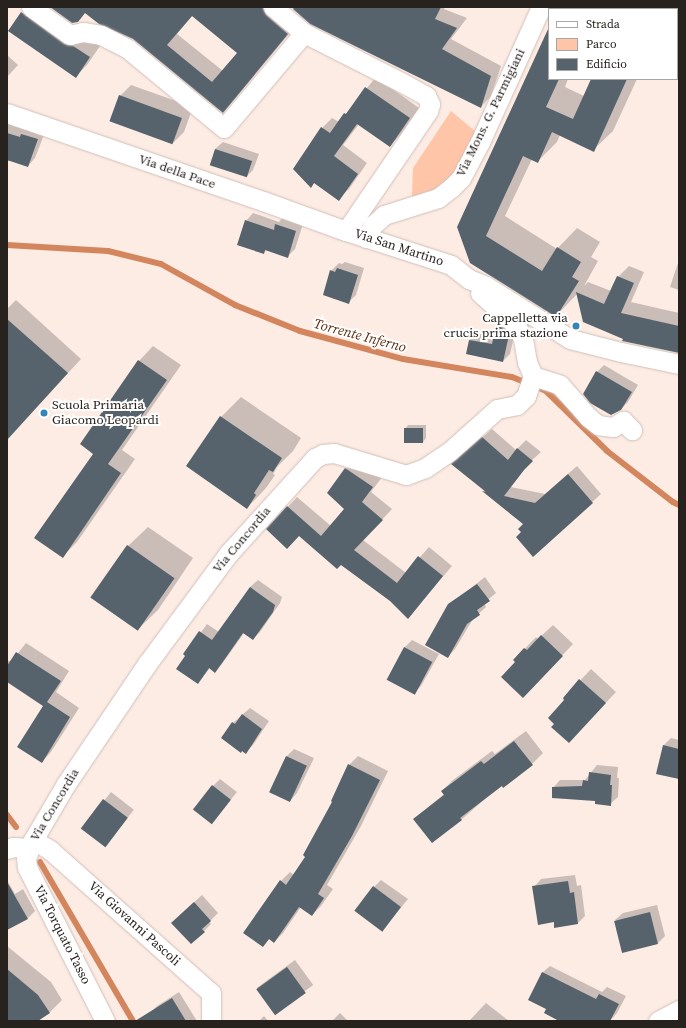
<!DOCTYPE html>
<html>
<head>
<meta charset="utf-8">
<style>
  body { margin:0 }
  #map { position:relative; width:686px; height:1028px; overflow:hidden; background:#fdece4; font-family:"Source Serif 4",serif }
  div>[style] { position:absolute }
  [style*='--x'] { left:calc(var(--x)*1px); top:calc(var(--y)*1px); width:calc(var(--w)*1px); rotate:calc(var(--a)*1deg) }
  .green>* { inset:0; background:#ffc5a8 }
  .shadow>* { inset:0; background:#0003; transform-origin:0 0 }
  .stream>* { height:6px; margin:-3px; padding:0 3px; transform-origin:3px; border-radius:3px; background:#d3855e }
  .building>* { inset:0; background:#56636c; transform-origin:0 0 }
  .roads { filter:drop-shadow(0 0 1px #d0bfb8) drop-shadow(0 0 1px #d0bfb8) }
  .street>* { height:19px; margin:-9.5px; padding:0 9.5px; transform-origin:9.5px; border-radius:9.5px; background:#fff }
  .dots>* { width:11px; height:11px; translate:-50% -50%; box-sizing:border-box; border:2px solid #fff; border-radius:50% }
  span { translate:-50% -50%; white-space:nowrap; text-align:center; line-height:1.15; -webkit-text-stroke:4px #fff; paint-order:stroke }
  .street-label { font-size:13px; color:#28221f }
  .poi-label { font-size:13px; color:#28221f }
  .right { translate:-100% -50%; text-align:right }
  .left { translate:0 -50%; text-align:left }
  .water-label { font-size:14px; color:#5d2b0d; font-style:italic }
  .frame { position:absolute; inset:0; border:8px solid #28221f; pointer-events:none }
  .legend { position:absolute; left:548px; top:8px; width:130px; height:72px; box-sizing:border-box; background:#fff; border:1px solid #a9a7a5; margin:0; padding:5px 7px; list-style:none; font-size:12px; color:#28221f }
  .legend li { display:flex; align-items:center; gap:8px; height:20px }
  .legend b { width:20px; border:1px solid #a9a7a5 }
</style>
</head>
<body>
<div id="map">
  <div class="green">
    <i style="clip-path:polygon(451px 111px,475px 131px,463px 175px,416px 206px,412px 195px,413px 168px)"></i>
  </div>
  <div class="shadow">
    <i style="clip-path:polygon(28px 7px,84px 35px,100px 46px,87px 65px,76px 76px,10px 30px)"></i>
    <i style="clip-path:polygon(evenodd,99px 7px,280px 7px,298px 23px,233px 101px,99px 7px,193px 15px,239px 53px,223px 71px,177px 34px,193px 15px)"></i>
    <i style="clip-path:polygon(292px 7px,445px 7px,444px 9px,467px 18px,451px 39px,501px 66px,491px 96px,481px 107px,311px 23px)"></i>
    <i style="clip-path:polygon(573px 7px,579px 7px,583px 9px,571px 9px)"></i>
    <i style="clip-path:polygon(549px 30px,549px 79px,568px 79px,565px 87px,584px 96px,592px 79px,637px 79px,613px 131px,593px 150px,560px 135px,557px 142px,538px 161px,532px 159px,505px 216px,557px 249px,577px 228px,600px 242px,591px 257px,598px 261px,584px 286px,588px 282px,611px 291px,618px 277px,629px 266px,644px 272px,631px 302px,679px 313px,679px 351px,624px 338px,577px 294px,556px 316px,471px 263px)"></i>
    <i style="clip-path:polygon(7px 55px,18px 65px,7px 77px)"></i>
    <i style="clip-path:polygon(376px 77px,419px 108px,400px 135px,390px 146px,359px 124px,343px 145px,367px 163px,349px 189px,338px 199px,315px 182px,311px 186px,322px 128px,332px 118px,339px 122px)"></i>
    <i style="clip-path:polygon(131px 85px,193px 107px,184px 132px,173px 143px,120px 96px)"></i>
    <i style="clip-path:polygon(8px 124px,26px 130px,29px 127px,45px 132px,35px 158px,28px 166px,10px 160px,7px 162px)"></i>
    <i style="clip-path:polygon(223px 142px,259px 154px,253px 170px,246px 177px,215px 149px)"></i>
    <i style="clip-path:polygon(253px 213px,279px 222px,283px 217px,303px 224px,295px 249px,288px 256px,267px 249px,264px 253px,246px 221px)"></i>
    <i style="clip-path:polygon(679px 260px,679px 290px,670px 287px)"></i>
    <i style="clip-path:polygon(345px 262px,364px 268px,356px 295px,348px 303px,331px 271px,339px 263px,342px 264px)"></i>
    <i style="clip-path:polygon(16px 300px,81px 359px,7px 439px,7px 309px)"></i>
    <i style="clip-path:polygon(504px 318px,516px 328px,510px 354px,503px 361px,467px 354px,470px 340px,477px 333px,494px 336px,497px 325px)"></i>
    <i style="clip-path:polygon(153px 346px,181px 365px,122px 450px,135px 459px,77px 542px,63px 556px,94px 453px,81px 444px,139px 361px)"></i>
    <i style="clip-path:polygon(604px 365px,638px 385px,628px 402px,621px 409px,597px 372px)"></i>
    <i style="clip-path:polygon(241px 397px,301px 438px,293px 451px,277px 467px,273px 474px,275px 475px,266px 488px,247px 508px,187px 466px,221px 417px)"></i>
    <i style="clip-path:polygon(408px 425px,426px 425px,426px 438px,423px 442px,405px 429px)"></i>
    <i style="clip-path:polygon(492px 429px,516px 450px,526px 440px,541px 452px,530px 462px,511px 487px,545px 494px,577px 466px,601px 494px,533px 556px,522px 532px,524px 524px,483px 491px,485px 490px,452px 464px)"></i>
    <i style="clip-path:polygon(356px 459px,382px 477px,371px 492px,392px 509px,363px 540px,406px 573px,429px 547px,452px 566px,408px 618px,391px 600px,299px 535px,267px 529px,297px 497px,331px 526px,346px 509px,328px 493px,346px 469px)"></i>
    <i style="clip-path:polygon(148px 527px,193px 558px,158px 610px,138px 629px,128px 546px)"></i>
    <i style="clip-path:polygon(485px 577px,496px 593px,484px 603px,486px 607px,473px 619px,455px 649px,448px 657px,449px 605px)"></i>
    <i style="clip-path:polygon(258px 580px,282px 597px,280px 603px,260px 632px,253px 639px,244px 633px,222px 664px,215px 671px,210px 668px,198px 683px,185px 654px,207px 624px,219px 632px,250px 587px)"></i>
    <i style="clip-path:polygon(553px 625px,573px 644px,534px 685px,514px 660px,536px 637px,538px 639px)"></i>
    <i style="clip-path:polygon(412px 640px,439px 654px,421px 686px,414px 693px,405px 647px)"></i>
    <i style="clip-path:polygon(26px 643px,69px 671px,56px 692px,79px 708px,51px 752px,42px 762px,44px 706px,7px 681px,7px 660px,11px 662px)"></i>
    <i style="clip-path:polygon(591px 669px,616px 692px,569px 742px,555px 724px,566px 700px,564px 698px)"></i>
    <i style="clip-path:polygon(250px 708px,269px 721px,253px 745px,246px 752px,233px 723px)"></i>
    <i style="clip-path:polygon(526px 731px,543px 753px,532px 764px,502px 784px,461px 820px,414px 819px,444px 794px,442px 791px,453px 780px,492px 751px,495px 754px)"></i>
    <i style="clip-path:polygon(671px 738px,679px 740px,679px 779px,663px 746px)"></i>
    <i style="clip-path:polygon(294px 749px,314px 758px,297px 793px,290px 801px,270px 791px,287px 756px)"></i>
    <i style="clip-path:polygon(358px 756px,388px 771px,361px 826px,327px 885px,333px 889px,321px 906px,312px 915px,301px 907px,283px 933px,274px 942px,270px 938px,263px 946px,281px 881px,290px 872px,294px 875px,307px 856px,349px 765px)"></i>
    <i style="clip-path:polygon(597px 765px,618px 767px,617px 778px,619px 778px,618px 797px,610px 804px,553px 788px,560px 780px,585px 780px)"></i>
    <i style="clip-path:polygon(220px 779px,237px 792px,211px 824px,213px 786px)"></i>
    <i style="left:111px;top:792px;width:29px;height:47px;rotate:38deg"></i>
    <i style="clip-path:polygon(575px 875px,577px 886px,581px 885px,585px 916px,578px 923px,555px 926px,555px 921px,534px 887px,541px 879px)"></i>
    <i style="clip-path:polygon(7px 880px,15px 894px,23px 889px,35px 911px,28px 918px,8px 929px)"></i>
    <i style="clip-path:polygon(381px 880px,408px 899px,382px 931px,374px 887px)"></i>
    <i style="clip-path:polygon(202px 895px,218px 913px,209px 922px,211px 924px,204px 931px,180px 915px)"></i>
    <i style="clip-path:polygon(657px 905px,665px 936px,658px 943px,615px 920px,623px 913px)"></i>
    <i style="clip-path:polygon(7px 946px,51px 982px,62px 1000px,50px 1012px,36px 1021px,7px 1021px)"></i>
    <i style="left:295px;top:960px;width:31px;height:47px;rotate:54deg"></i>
    <i style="clip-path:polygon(550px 966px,602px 992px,607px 987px,626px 996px,617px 1013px,610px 1021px,571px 1021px,542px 973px)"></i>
    <i style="clip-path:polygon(179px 992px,197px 1021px,154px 1021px,150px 1013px,157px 1006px)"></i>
    <i style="clip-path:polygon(486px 1003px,509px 1021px,469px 1021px)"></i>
    <i style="clip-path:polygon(340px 1013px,348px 1021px,332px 1021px)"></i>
    <i style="clip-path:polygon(264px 1016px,268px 1021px,259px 1021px)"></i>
  </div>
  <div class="stream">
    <i style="--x:7;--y:245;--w:101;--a:3.4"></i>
    <i style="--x:108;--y:251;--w:55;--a:13.8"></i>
    <i style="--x:161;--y:264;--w:85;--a:29"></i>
    <i style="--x:235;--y:305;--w:70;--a:21.8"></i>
    <i style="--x:300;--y:331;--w:107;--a:15.2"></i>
    <i style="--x:403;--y:359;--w:110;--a:9.4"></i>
    <i style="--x:512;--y:377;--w:35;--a:22"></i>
    <i style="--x:545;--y:390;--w:87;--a:44.5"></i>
    <i style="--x:607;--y:451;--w:83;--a:37.7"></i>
    <i style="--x:673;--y:502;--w:7;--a:27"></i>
    <i style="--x:7;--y:815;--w:15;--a:53"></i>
    <i style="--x:40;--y:862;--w:184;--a:59.7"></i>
  </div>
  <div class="building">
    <i style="clip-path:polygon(evenodd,50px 7px,262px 7px,266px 15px,288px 34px,223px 113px,133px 39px,99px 24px,85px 13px,78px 22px,72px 23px,50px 7px,192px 16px,237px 53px,212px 82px,167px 45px,192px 16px)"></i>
    <i style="clip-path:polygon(294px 7px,441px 7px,435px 19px,457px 28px,442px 49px,491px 76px,481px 108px,310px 24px,293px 9px)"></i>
    <i style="clip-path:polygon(21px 12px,64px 44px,73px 46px,90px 57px,76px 78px,8px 31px)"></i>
    <i style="clip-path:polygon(549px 27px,549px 79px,559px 79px,546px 107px,573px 119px,591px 79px,627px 79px,594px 152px,552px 132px,538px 163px,523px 156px,486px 236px,542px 271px,557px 247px,581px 262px,572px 277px,579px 281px,556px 317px,470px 263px,457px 227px)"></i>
    <i style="clip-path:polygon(365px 87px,410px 118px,390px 147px,357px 124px,334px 156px,358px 174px,339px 201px,314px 183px,311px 188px,293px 169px,321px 127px,330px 133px,344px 113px,346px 114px)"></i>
    <i style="left:119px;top:95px;width:67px;height:28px;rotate:20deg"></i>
    <i style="clip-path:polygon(7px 133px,20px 137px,21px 134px,38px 139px,28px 167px,7px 160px)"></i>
    <i style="left:215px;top:149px;width:39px;height:17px;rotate:18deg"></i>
    <i style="clip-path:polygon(245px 220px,274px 230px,275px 224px,296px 231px,288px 258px,265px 250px,264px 254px,237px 245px)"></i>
    <i style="clip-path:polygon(337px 268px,358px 275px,349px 304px,323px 295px,330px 270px,335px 272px)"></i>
    <i style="clip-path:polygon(617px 276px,634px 283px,621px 313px,679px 326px,679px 353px,622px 341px,623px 339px,583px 322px,576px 292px,604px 304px)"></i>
    <i style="clip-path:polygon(7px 319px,68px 373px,7px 440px)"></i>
    <i style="clip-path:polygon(496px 325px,500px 326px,509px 335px,503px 362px,466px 354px,469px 340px,492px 344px)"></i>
    <i style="clip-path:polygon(138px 360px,167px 380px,108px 464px,121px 473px,63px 558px,34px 538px,93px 454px,80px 444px)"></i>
    <i style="clip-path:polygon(596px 371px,632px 392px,621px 410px,611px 415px,590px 403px,583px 394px)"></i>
    <i style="clip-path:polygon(220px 416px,282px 458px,273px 472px,269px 470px,254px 493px,256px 495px,247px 509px,186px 466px)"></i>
    <i style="left:404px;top:428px;width:19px;height:15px"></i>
    <i style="clip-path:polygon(482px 437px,508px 460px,517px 448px,533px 461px,524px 470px,504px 496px,535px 503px,568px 474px,593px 503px,533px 557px,516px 537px,521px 532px,518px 529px,523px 524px,482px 491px,486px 492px,451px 464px)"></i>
    <i style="clip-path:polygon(345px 468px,373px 487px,362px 502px,383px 520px,354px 550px,397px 583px,418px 556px,443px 576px,408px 619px,390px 601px,341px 565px,337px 569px,299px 536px,287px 549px,266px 529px,287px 506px,321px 536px,344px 509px,327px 493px)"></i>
    <i style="left:127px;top:545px;width:58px;height:64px;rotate:35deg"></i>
    <i style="clip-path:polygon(477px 584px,490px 601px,477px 610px,480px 615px,467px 624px,448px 658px,425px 645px,448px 604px)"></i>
    <i style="clip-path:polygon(250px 587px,275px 605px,273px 612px,253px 640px,243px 633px,215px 673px,209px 668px,198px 684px,176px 669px,185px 656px,183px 654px,199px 631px,212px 640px)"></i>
    <i style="clip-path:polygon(541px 635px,563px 656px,523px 698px,501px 677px,515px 662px,513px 660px,524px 648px,527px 650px)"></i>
    <i style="left:404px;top:647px;width:32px;height:37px;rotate:28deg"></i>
    <i style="clip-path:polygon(16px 652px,61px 681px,47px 702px,70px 717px,42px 763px,17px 747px,43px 706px,7px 682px,7px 666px)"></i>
    <i style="clip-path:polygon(579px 679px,606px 703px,569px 743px,551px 727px,554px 724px,548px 718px,564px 700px,563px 698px)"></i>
    <i style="clip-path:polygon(242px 714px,262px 729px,246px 754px,242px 751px,241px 753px,221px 738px,232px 722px,235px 724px)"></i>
    <i style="clip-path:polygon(514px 741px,533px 765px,503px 788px,502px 786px,460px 818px,462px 820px,432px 843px,413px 819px,444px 795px,441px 791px,456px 780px,481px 761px,484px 764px)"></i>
    <i style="clip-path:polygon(663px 745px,679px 749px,679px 779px,656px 774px)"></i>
    <i style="left:286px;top:756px;width:23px;height:40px;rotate:25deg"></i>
    <i style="clip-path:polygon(348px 764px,380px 780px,352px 836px,318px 894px,324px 898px,312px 916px,299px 907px,274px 943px,269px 939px,263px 947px,243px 933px,280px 880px,286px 885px,305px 857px,303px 855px,332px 802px,331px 801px)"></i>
    <i style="clip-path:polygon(589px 772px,611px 775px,610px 785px,612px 785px,611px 806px,595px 804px,595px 801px,552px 798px,552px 787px,582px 786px,583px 780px,588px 781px)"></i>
    <i style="left:212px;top:785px;width:24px;height:31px;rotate:38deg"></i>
    <i style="left:103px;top:799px;width:31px;height:37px;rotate:37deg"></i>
    <i style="clip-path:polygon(568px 881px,570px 893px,574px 892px,578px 924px,554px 928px,554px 922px,538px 925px,532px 886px)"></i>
    <i style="clip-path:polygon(7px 882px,28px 919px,7px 930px)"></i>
    <i style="left:373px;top:886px;width:35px;height:31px;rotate:37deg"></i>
    <i style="clip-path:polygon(194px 902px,211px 921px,202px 929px,205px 932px,191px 944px,171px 923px)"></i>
    <i style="left:650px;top:912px;width:33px;height:37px;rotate:76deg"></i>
    <i style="left:287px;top:967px;width:32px;height:38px;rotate:54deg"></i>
    <i style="clip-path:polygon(7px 969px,38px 995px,50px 1013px,38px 1021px,7px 1021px)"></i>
    <i style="clip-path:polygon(542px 972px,596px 999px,599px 994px,619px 1004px,610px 1021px,559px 1021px,544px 1013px,546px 1009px,528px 1000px)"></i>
    <i style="clip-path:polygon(172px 998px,186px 1021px,135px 1021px)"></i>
  </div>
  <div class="roads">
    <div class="street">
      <i style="--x:31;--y:7;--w:48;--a:35.7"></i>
      <i style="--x:70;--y:35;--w:13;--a:-13"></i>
      <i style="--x:83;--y:32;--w:18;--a:9"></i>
      <i style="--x:101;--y:35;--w:30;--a:27"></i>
      <i style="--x:128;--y:49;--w:124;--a:39.5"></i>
      <i style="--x:224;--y:128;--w:124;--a:-49.9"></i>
      <i style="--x:273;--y:7;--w:40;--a:40"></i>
      <i style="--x:304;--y:33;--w:109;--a:26.8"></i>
      <i style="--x:401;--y:82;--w:29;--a:29"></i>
      <i style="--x:426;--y:96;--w:9;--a:63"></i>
      <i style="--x:430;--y:104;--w:7;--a:106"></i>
      <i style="--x:428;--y:111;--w:145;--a:124.3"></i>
      <i style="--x:7;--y:113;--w:271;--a:19"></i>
      <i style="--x:263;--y:201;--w:88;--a:19.9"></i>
      <i style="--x:346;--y:231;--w:110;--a:17.9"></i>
      <i style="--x:451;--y:265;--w:23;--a:38"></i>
      <i style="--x:469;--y:279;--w:18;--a:22"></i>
      <i style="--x:486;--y:286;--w:99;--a:32.2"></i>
      <i style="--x:570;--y:339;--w:53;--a:14.3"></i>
      <i style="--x:621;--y:352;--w:59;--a:11.7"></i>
      <i style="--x:366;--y:238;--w:15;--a:-62"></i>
      <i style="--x:373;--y:225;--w:15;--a:-42"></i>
      <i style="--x:384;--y:215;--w:57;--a:-17.5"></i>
      <i style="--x:438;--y:198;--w:16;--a:-38"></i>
      <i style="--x:451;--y:188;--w:14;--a:-45"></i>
      <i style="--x:461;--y:178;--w:41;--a:-62.2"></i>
      <i style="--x:480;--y:142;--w:148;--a:-65.7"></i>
      <i style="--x:480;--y:293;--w:48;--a:41.6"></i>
      <i style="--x:516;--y:325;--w:16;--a:63"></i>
      <i style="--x:523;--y:339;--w:23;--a:80"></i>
      <i style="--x:527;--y:362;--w:15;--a:67"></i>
      <i style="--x:533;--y:376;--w:28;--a:18"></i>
      <i style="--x:560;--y:385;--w:43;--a:48.8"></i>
      <i style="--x:588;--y:417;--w:13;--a:39"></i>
      <i style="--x:598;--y:425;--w:15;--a:8"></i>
      <i style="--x:613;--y:427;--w:12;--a:-31"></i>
      <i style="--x:623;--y:421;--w:13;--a:45"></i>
      <i style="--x:33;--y:840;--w:20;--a:30"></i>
      <i style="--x:50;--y:850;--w:215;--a:41.6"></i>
      <i style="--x:211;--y:993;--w:28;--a:90"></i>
      <i style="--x:7;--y:849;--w:6;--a:-18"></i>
      <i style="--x:13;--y:847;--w:17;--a:3"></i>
      <i style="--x:105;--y:1021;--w:173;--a:-116.9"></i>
      <i style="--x:27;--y:867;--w:9;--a:-96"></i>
      <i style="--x:26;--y:858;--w:19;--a:-69"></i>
      <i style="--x:33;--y:840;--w:65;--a:-59.5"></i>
      <i style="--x:66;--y:784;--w:145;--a:-56"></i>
      <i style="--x:147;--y:664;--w:137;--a:-53.6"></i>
      <i style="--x:228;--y:554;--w:130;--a:-47.8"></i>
      <i style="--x:315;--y:458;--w:9;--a:-27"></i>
      <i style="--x:323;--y:454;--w:11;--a:-5"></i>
      <i style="--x:334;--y:453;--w:75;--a:17"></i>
      <i style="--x:406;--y:475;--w:20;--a:-20"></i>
      <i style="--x:425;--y:468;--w:30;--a:-34"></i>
      <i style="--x:450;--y:451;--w:63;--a:-41.8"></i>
      <i style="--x:497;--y:409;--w:20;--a:-11"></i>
      <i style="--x:517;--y:405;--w:13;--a:-45"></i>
      <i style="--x:526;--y:396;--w:21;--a:-71"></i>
      <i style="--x:658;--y:1021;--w:24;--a:-28"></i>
    </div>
  </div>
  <div class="dots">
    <i style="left:576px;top:326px;background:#3585b6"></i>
    <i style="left:44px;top:413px;background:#3585b6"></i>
  </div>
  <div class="street-label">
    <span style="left:491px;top:113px;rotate:-64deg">Via Mons. G. Parmigiani</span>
    <span style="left:177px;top:172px;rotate:19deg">Via della Pace</span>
    <span style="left:399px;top:248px;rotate:18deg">Via San Martino</span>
    <span style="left:242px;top:540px;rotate:-50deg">Via Concordia</span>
    <span style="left:55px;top:805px;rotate:-59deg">Via Concordia</span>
    <span style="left:134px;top:924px;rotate:42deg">Via Giovanni Pascoli</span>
    <span style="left:62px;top:935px;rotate:63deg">Via Torquato Tasso</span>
  </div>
  <div class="poi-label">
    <span class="right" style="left:568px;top:326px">Cappelletta via<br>crucis prima stazione</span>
    <span class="left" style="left:52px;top:413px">Scuola Primaria<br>Giacomo Leopardi</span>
  </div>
  <div class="water-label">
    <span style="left:360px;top:335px;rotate:15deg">Torrente Inferno</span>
  </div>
  <div class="frame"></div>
  <ul class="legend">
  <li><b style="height:5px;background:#fff"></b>Strada</li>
  <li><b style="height:11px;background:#ffc5a8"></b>Parco</li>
  <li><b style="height:11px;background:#56636c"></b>Edificio</li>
  </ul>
</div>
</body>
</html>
